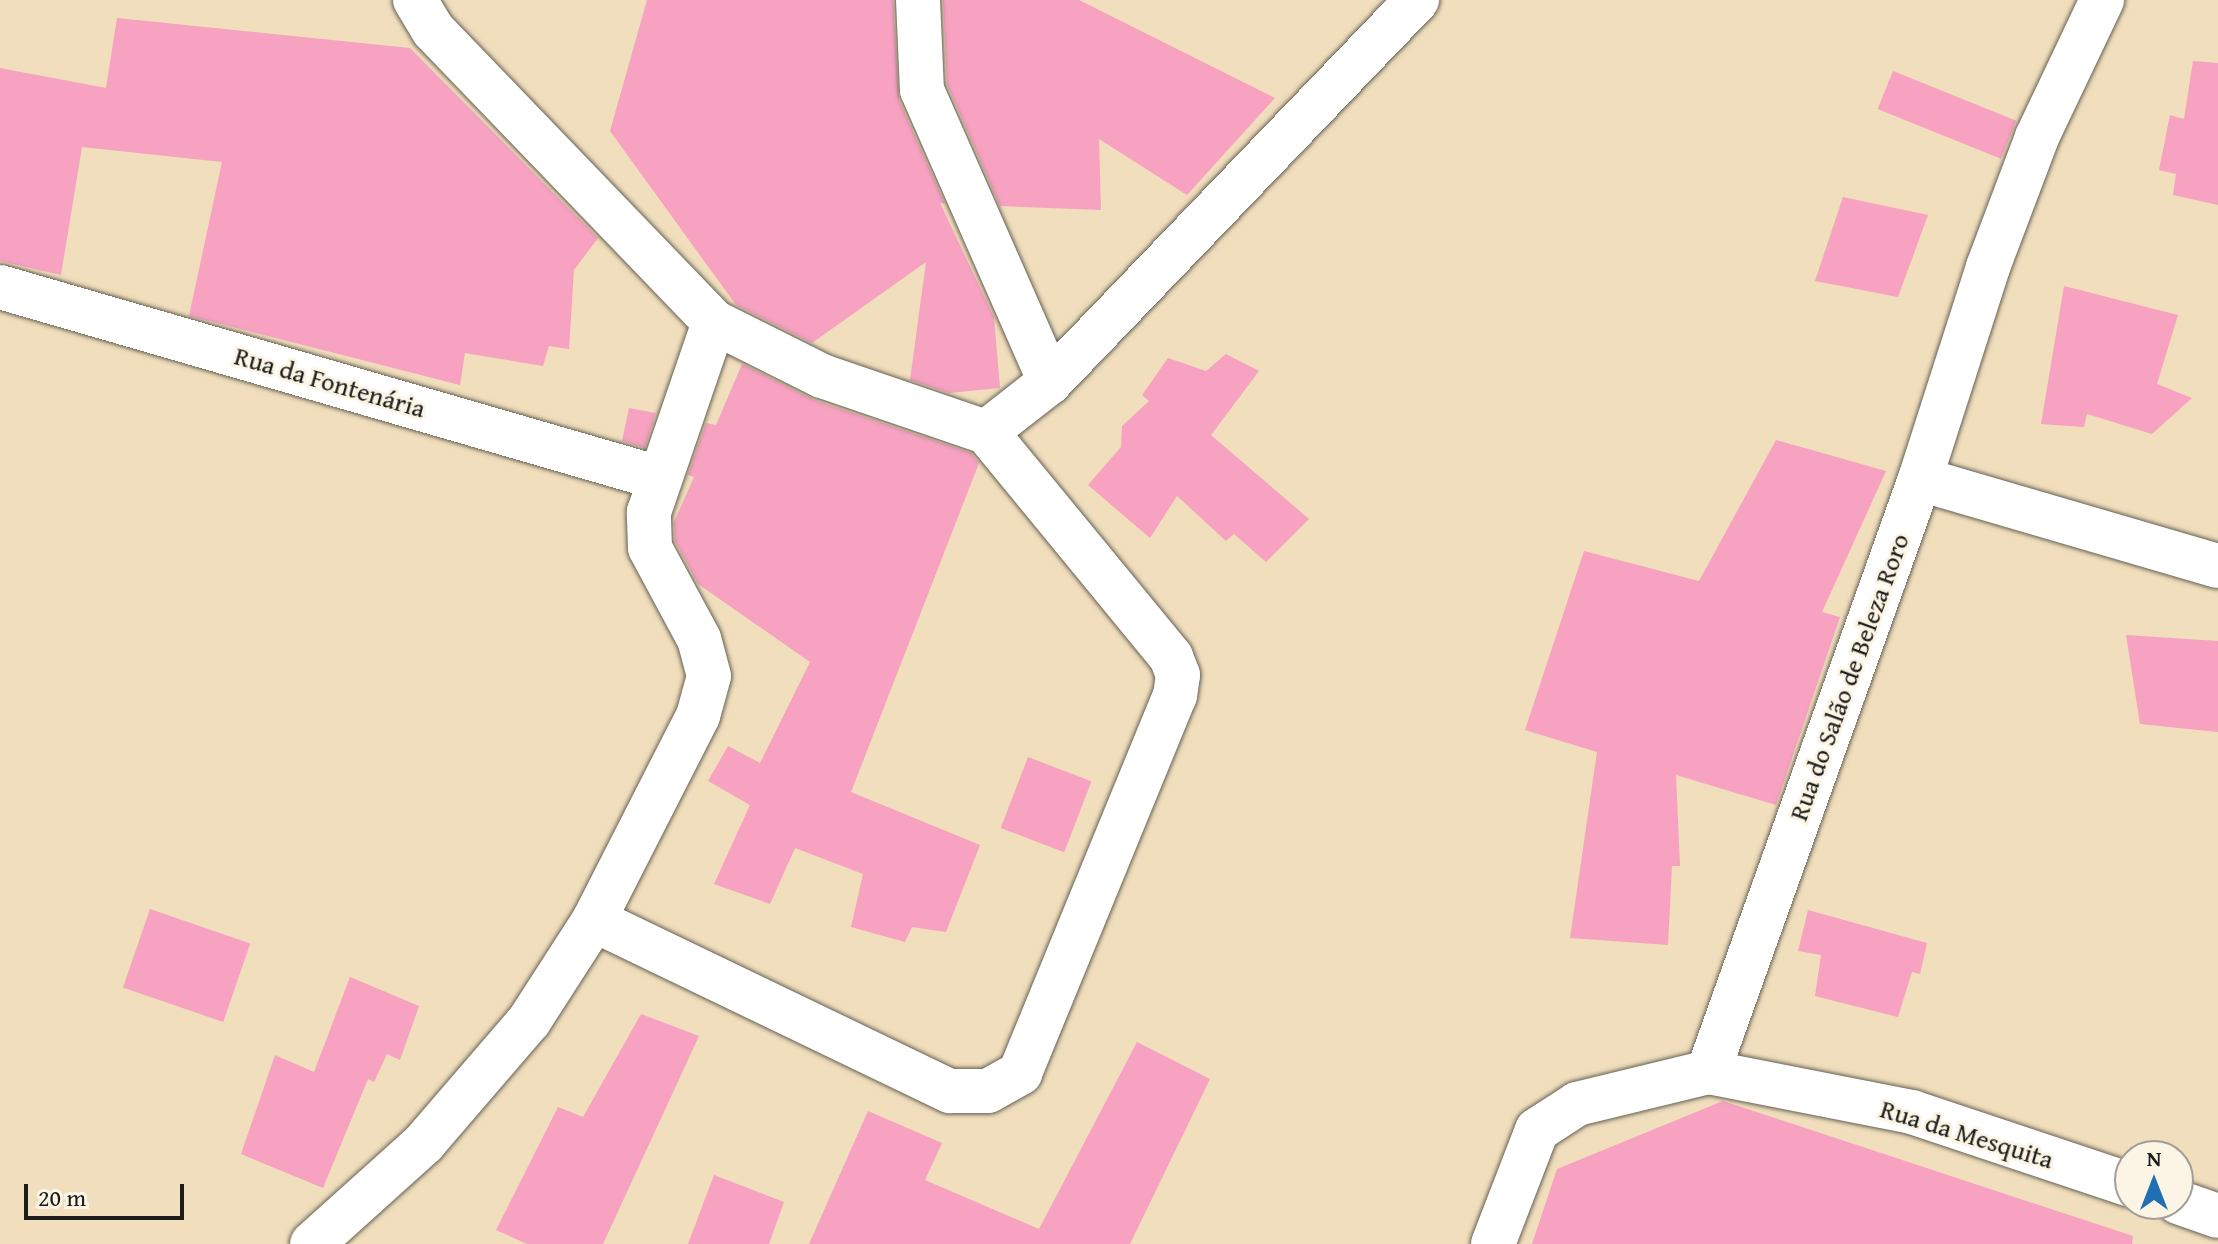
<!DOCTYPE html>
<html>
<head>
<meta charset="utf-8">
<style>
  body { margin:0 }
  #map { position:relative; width:2218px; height:1244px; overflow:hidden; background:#f0debc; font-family:"Gentium Book Plus",serif }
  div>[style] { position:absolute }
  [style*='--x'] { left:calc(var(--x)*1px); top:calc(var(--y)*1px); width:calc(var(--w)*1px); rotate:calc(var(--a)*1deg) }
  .building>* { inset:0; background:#f6a2c0; transform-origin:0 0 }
  .roads { filter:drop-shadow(0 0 2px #666054) drop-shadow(0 0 2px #666054) }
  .minor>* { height:44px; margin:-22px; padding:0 22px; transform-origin:22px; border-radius:22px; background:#fff }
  span { translate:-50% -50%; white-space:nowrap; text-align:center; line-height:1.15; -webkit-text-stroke:6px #fcf5e5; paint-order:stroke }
  .street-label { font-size:26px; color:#1c1c1c }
  .north { position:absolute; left:2114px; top:1140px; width:80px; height:80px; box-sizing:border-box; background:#fcf5e5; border:2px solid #a29e95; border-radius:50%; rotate:0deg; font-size:22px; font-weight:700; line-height:32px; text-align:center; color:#1c1c1c }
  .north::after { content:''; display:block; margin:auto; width:28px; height:36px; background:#1f6fb2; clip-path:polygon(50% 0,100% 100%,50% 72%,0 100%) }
  .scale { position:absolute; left:24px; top:1184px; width:160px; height:36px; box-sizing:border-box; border:4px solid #1c1c1c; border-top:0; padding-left:10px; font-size:24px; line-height:28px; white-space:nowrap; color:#1c1c1c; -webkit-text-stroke:6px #fcf5e5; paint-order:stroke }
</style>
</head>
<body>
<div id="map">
  <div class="building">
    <i style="clip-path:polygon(647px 0,893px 0,899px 100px,945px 204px,940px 203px,994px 317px,1000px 388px,949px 393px,910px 380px,926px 262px,812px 343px,736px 305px,610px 131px)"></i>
    <i style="clip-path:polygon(943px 0,1079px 0,1275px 98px,1187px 195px,1099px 139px,1101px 210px,1000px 206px,947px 84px)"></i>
    <i style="clip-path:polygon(117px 18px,410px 48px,598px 238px,574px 270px,569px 349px,549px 346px,543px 366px,465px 353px,460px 385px,189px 316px,222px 162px,82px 147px,61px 275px,0 261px,0 68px,106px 88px)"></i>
    <i style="clip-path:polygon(2193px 61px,2218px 63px,2218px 205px,2173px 195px,2176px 174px,2159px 170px,2170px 115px,2184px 119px)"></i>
    <i style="left:1893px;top:71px;width:133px;height:41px;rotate:22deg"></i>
    <i style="clip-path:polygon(1843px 197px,1928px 215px,1898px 297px,1815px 281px)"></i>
    <i style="clip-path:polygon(2064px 286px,2178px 315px,2157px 384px,2192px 398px,2152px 434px,2087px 414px,2084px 427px,2041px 424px)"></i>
    <i style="clip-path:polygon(1226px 354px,1259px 371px,1211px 435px,1309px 519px,1266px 562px,1234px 534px,1226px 541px,1177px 496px,1150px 538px,1088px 485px,1121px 447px,1122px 426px,1149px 401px,1142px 395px,1168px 358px,1206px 371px)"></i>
    <i style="clip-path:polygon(742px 364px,814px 400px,971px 453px,979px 463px,851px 792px,980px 845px,946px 932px,912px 927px,905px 942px,851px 927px,863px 874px,795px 848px,770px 904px,714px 884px,750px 805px,708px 781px,728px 746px,760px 763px,810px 662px,698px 584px,675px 541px,674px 522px,694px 477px,688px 475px,706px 423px,716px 425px)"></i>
    <i style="clip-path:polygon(629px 408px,656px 413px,645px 448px,622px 441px)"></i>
    <i style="clip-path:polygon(1776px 440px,1886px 471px,1822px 612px,1840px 617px,1776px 805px,1676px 775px,1680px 866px,1672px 866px,1668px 945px,1570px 938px,1597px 752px,1525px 730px,1584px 551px,1699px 581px)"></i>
    <i style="clip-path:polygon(2126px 635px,2218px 641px,2218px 732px,2140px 724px)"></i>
    <i style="left:1028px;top:757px;width:68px;height:76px;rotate:21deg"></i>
    <i style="left:150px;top:909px;width:106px;height:83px;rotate:19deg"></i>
    <i style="clip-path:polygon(1808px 910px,1927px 943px,1920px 974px,1912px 972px,1898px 1017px,1815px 996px,1821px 955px,1798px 951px)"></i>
    <i style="clip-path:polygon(350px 977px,419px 1006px,400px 1060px,387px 1054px,374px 1082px,368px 1079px,323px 1188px,241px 1154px,275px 1055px,314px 1072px)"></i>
    <i style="clip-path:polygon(641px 1014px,699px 1036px,603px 1244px,527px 1244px,496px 1230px,558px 1107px,583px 1117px)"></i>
    <i style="clip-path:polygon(1137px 1042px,1210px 1079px,1130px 1244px,809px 1244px,868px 1111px,942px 1143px,925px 1180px,1039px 1229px)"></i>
    <i style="clip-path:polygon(1723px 1101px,2133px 1236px,2132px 1244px,1532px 1244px,1557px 1169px)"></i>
    <i style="clip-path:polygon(714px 1175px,784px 1202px,769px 1244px,688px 1244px)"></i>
  </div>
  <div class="roads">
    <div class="minor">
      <i style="--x:415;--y:0;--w:35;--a:59"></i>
      <i style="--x:433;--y:30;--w:405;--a:46.1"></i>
      <i style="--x:714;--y:322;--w:121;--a:26.6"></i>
      <i style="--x:822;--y:376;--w:173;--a:18.9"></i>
      <i style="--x:986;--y:432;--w:81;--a:-38"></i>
      <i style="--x:1050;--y:382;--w:530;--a:-46.15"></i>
      <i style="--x:918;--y:0;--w:90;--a:87.5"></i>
      <i style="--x:922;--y:90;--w:319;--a:66.3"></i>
      <i style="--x:0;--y:287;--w:686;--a:16.16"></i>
      <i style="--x:1920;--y:479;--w:310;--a:16.3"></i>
      <i style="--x:594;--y:920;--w:395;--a:25.7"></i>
      <i style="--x:950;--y:1091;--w:38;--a:0"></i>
      <i style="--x:988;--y:1091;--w:37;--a:-29"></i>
      <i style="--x:1020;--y:1073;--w:408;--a:-67.7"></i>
      <i style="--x:1175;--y:696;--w:21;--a:-82"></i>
      <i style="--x:1178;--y:675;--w:19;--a:-111"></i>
      <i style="--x:1171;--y:657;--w:291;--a:-129.4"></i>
      <i style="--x:1708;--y:1072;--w:208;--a:11.1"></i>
      <i style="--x:1912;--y:1112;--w:230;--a:18.5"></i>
      <i style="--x:2178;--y:1202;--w:42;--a:19.3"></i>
      <i style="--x:312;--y:1244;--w:151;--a:-42"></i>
      <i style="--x:424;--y:1143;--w:161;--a:-49.3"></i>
      <i style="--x:529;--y:1021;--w:120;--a:-57.2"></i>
      <i style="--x:594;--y:920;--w:229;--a:-63"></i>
      <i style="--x:698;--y:716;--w:41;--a:-74.6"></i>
      <i style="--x:709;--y:676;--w:38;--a:-105"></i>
      <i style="--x:699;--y:639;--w:103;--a:-118.3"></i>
      <i style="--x:650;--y:548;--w:36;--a:-92"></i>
      <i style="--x:649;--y:512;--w:201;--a:-71.1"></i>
      <i style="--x:1493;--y:1244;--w:122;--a:-68.9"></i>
      <i style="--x:1537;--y:1130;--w:48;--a:-33"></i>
      <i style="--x:1577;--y:1104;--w:135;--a:-13.7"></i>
      <i style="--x:1708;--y:1072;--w:630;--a:-70.33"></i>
      <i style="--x:1920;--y:479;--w:223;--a:-72.2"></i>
      <i style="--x:1988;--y:267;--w:139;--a:-69.3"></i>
      <i style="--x:2037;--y:137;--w:152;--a:-64.6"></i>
    </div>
  </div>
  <div class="street-label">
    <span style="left:330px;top:382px;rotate:16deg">Rua da Fontenária</span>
    <span style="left:1849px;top:677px;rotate:-70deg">Rua do Salão de Beleza Roro</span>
    <span style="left:1967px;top:1134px;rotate:17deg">Rua da Mesquita</span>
  </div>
  <div class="north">N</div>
  <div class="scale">20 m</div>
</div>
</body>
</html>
